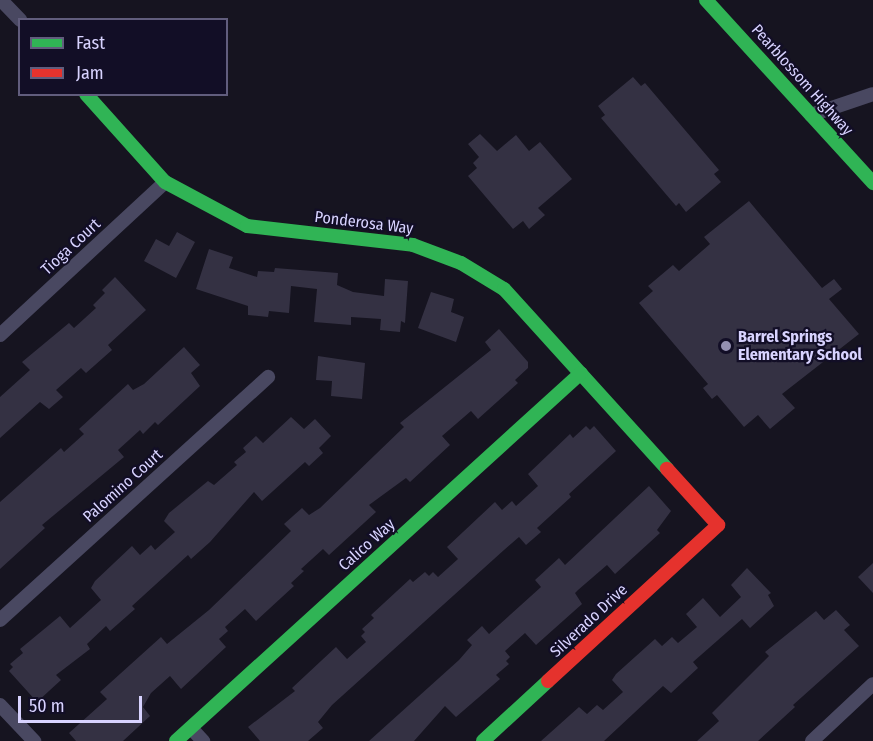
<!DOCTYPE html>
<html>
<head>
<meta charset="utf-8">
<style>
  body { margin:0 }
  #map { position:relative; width:873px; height:741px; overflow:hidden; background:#161420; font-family:"Fira Sans Condensed",sans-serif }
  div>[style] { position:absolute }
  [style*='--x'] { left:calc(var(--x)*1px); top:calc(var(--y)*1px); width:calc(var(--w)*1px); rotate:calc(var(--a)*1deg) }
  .building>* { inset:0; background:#343143 }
  .street>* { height:14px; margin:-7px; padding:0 7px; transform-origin:7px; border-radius:7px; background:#494861 }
  .fast>* { height:14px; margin:-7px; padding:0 7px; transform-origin:7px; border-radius:7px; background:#30b455 }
  .jam>* { height:14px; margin:-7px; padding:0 7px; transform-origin:7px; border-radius:7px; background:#e5322d }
  .dots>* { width:16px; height:16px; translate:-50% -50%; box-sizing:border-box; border:3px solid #120e26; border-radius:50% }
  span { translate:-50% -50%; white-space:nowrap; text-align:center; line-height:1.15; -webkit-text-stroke:4.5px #120e26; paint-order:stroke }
  .street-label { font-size:16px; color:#d8d3ff }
  .poi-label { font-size:16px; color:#d8d3ff; font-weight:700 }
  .left { translate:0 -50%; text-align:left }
  .legend { position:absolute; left:18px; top:18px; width:210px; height:78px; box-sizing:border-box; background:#120e26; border:2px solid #615d7d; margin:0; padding:8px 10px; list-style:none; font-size:18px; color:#d8d3ff }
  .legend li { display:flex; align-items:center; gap:12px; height:30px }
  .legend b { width:30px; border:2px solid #615d7d }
  .scale { position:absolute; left:18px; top:696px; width:124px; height:27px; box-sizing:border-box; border:3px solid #d8d3ff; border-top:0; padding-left:8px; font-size:18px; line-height:21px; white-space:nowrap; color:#d8d3ff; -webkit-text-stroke:4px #120e26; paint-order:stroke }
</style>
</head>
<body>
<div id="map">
  <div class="building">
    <i style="clip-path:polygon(633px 77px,641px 86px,645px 83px,719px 170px,714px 174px,721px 182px,686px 212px,679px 203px,676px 206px,601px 118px,605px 115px,598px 106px)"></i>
    <i style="clip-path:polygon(480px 134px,497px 151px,516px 135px,529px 151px,540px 142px,572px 179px,538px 208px,545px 215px,529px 229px,523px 221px,513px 229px,468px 176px,477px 168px,473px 163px,479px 157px,468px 144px)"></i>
    <i style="clip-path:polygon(749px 201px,822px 288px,834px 279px,842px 289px,829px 299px,859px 334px,782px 394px,795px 408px,770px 429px,758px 415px,744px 427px,717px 395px,712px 399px,703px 388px,708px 384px,639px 303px,653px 291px,648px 286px,673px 265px,679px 271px,710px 244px,704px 237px)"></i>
    <i style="clip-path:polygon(177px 232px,195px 242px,176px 278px,144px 261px,156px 239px,169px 246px)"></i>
    <i style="clip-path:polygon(209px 249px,233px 257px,229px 268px,257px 277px,258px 271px,274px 272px,275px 268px,338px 273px,337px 285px,353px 292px,384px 296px,385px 279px,408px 281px,405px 323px,401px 321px,400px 332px,380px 330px,381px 319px,351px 317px,351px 325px,314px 322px,317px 289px,291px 286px,289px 313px,269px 311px,268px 317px,248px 315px,248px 306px,196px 289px)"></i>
    <i style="clip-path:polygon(115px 277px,146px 310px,108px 345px,112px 350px,86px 373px,81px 368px,56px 390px,63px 397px,49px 409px,40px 402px,0 438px,0 397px,30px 370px,22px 362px,69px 323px,74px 328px,96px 308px,93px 305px,105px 293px,102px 290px)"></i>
    <i style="clip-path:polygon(431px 292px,454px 299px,451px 312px,464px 317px,456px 342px,418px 328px)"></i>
    <i style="clip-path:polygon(499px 329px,528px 362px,528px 368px,515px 380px,518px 383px,478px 419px,471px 411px,442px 436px,450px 445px,410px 482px,406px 478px,369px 505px,376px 512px,329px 555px,323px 549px,301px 569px,304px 571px,291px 583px,294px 586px,256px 621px,245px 609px,225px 627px,228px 631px,219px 639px,226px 647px,181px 689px,170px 676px,151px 693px,143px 707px,150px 716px,123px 741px,76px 741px,69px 733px,107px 699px,100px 692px,161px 637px,167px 644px,209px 610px,291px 531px,284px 524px,302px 508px,309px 515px,320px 508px,404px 427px,400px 423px,491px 350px,485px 342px)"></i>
    <i style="clip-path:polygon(184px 347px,200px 365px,191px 373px,200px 386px,158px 425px,155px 422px,143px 434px,140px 430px,118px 450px,124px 457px,42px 525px,45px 528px,0 569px,0 502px,61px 448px,64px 452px,84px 434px,79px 429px,128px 384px,133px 390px,144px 384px)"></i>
    <i style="clip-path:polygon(318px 356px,365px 363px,362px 399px,331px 396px,332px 381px,316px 380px)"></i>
    <i style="clip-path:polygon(291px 417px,304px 429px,315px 419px,331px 436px,319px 448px,323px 453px,309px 466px,305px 462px,262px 501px,254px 492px,210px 542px,191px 559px,188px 555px,132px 606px,135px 609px,110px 631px,106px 626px,87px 644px,90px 649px,56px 675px,61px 680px,37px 702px,9px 671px,13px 667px,10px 664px,23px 653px,20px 649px,60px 616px,70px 628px,101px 600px,91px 588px,95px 581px,132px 546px,140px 555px,151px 545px,155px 550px,175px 532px,164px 521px,169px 513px,208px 481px,214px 485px,237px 465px,234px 462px,246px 452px,243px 448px,256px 436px,263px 443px)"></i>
    <i style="clip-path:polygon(586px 426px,590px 430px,594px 426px,616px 451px,569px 494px,571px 497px,537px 528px,541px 532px,526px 545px,519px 537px,504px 550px,332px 705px,318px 722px,323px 728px,308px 741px,260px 741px,248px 727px,295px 691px,292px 688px,336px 647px,347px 659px,366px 642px,361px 636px,365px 632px,362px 629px,374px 618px,371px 615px,410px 579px,413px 582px,425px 572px,429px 576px,433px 572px,438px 577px,458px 559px,447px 547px,495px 502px,502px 510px,512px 501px,516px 506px,538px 486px,528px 474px,570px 434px,573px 438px)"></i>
    <i style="clip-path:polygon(649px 486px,671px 511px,657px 530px,660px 533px,615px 574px,607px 565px,578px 590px,575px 593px,582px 604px,536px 645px,525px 633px,505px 651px,510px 657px,506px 661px,509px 664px,496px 675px,500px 679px,456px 717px,445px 706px,414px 741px,369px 741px,459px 660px,472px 645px,467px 640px,482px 626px,489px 634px,541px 587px,535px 580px,559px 558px,565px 565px)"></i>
    <i style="clip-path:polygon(873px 563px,873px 593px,858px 577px)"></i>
    <i style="clip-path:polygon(747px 568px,771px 593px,768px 595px,774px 606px,750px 628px,742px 619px,693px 662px,698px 668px,671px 693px,663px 686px,604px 741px,541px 741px,579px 707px,587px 714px,597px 705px,603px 710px,623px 692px,612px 680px,616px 674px,655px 639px,662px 646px,672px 637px,678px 643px,697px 627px,686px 614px,703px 598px,720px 617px,741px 597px,731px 585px)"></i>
    <i style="clip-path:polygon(836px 610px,850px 625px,844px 630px,859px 646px,793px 705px,795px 707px,758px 741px,697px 741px,719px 721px,712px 713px,769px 656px,765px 652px,816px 611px,824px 620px)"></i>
  </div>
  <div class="street">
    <i style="--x:1;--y:0;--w:28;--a:46"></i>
    <i style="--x:811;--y:115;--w:65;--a:-18.7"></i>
    <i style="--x:0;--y:335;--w:225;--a:-42.8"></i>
    <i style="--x:0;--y:620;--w:362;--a:-42.2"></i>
    <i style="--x:0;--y:705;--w:50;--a:46.6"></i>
    <i style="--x:191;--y:728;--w:18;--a:47"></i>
    <i style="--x:812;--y:741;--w:83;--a:-43.1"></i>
  </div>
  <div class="fast">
    <i style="--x:706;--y:0;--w:248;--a:47.6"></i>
    <i style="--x:86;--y:94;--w:118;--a:48.1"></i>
    <i style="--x:165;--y:182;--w:93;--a:28.2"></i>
    <i style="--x:247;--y:226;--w:167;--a:6.5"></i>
    <i style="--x:413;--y:245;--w:51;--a:20.6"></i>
    <i style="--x:461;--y:263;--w:50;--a:31.2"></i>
    <i style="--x:504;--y:289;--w:243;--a:47.8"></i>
    <i style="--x:176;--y:741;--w:547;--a:-42.26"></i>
    <i style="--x:483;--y:741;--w:88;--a:-42.7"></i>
  </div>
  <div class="jam">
    <i style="--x:548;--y:681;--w:231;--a:-42.5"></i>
    <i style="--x:718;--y:525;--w:76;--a:-132.3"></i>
  </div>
  <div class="dots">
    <i style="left:726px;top:346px;background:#9490b1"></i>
  </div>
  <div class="street-label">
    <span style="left:802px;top:80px;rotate:48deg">Pearblossom Highway</span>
    <span style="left:364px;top:223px;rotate:7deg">Ponderosa Way</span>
    <span style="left:71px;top:247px;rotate:-43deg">Tioga Court</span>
    <span style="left:123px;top:486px;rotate:-42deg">Palomino Court</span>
    <span style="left:367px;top:545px;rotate:-42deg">Calico Way</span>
    <span style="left:589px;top:621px;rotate:-43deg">Silverado Drive</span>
  </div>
  <div class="poi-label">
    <span class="left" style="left:738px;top:346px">Barrel Springs<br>Elementary School</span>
  </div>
  <ul class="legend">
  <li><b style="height:8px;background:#30b455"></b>Fast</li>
  <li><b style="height:8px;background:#e5322d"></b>Jam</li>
  </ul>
  <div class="scale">50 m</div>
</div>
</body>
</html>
